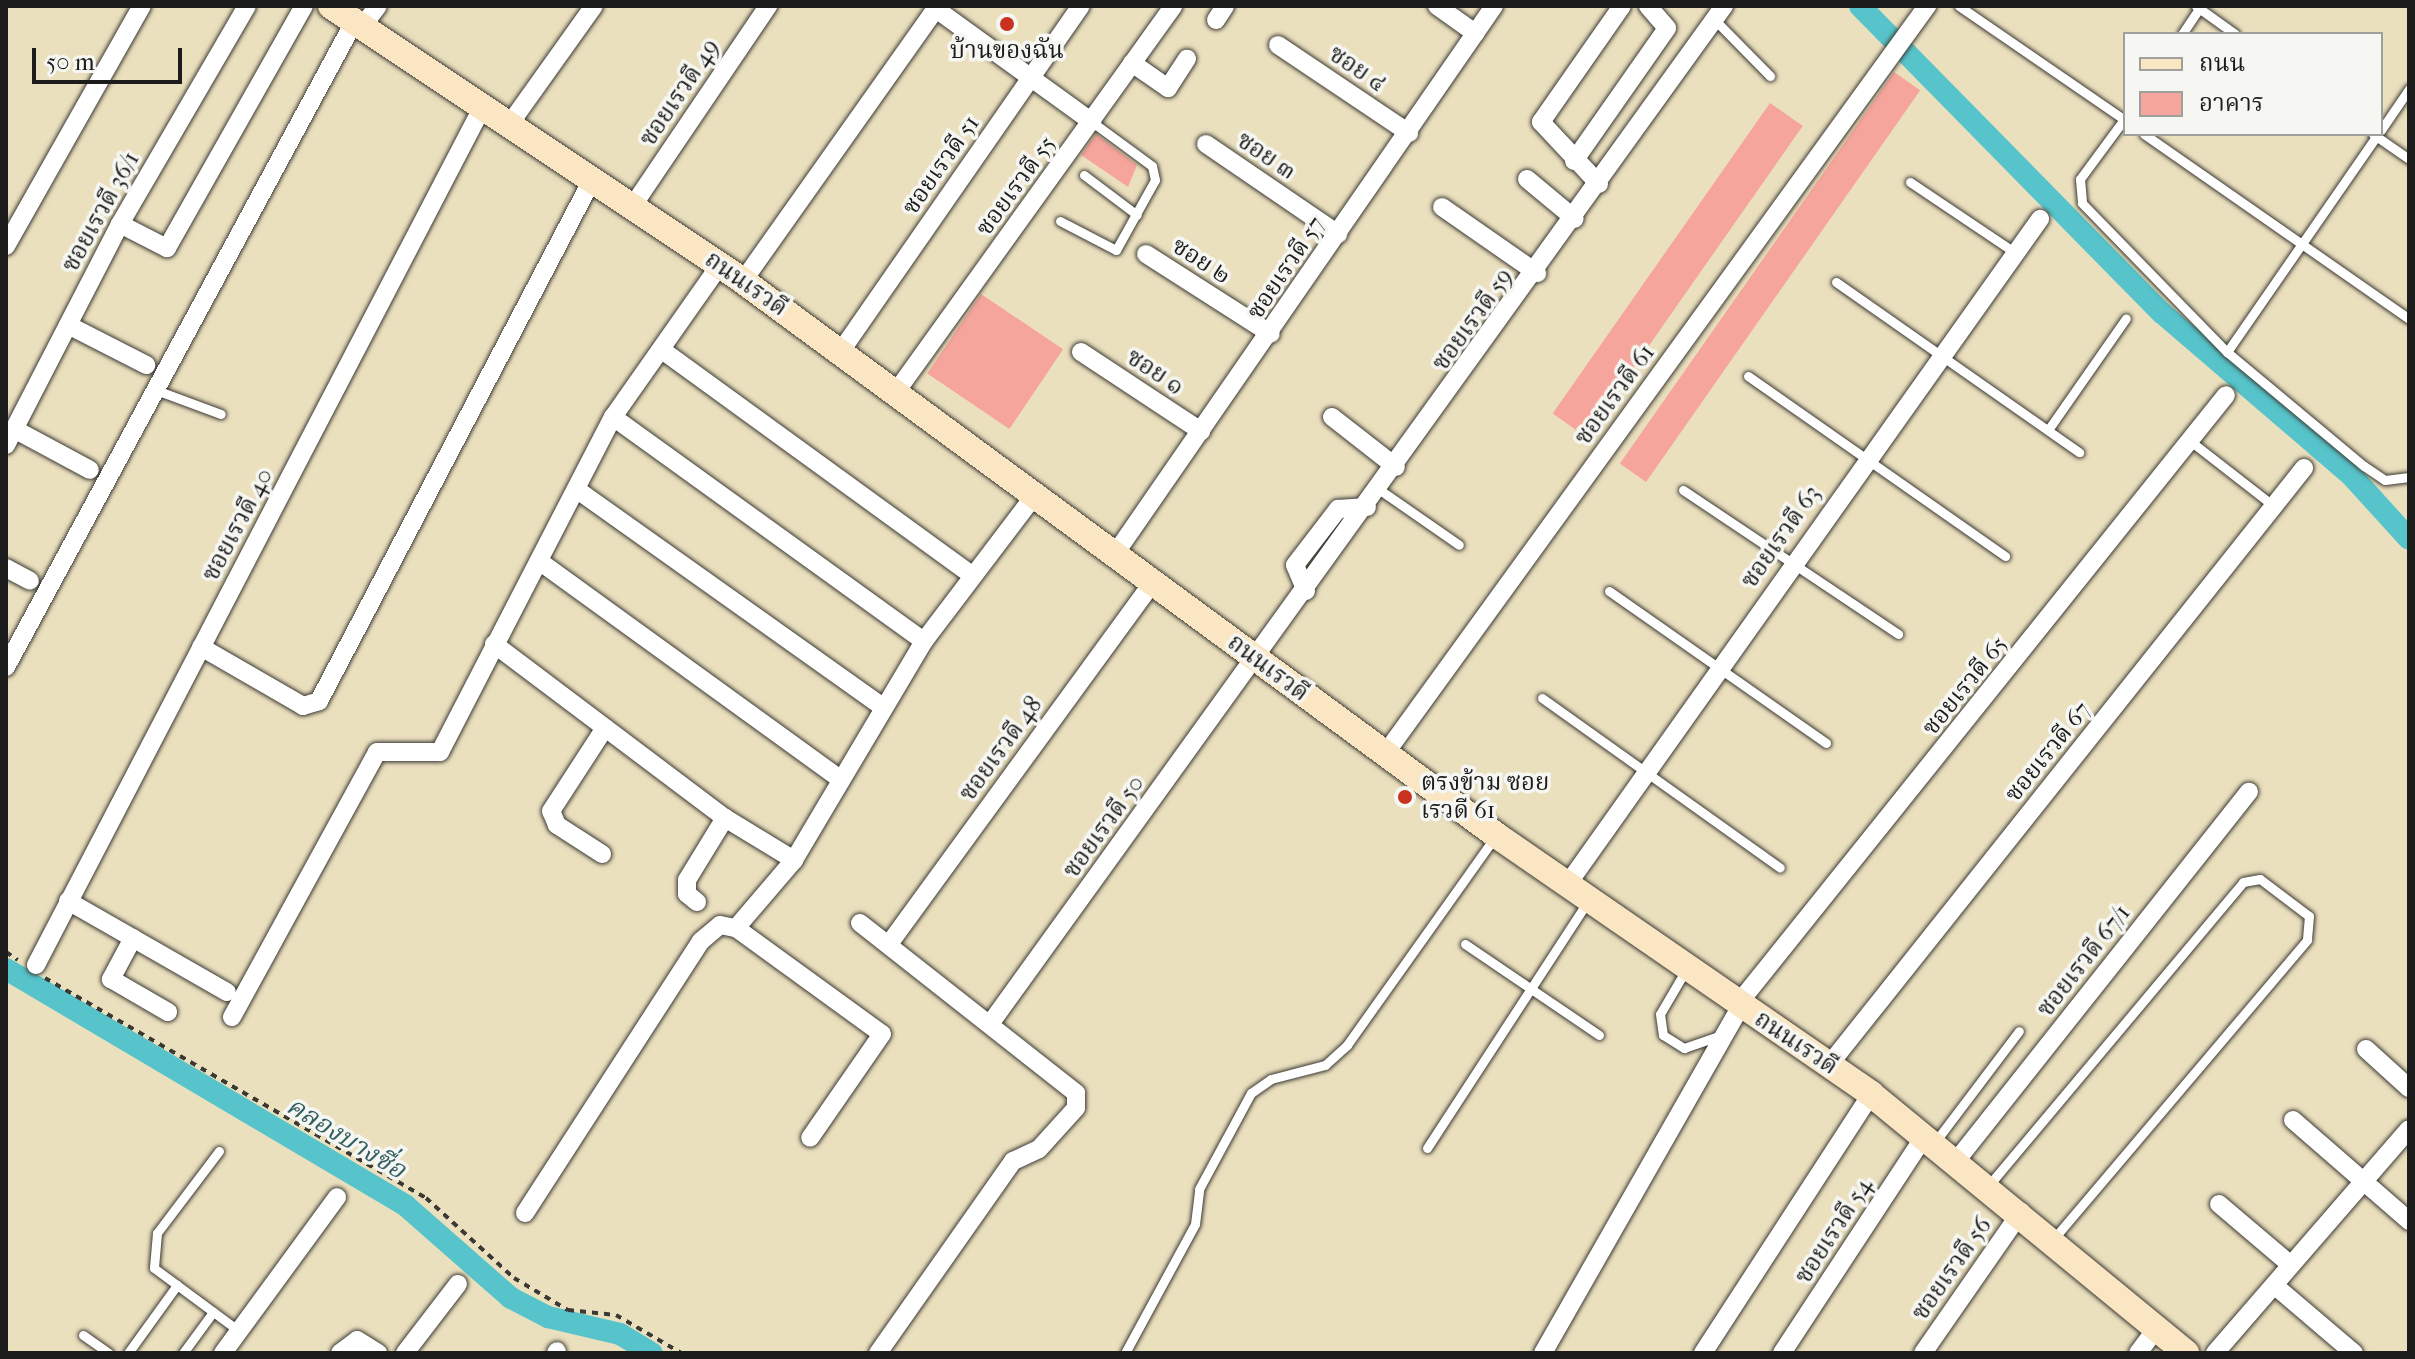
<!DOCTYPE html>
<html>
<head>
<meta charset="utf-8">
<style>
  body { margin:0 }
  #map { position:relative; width:2415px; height:1359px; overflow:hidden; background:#ebe0be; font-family:"IM FELL French Canon","Noto Serif Thai",serif }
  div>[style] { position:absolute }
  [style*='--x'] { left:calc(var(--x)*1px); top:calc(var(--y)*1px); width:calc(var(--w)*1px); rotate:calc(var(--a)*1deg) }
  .canal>* { height:22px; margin:-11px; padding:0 11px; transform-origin:11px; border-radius:11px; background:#56c4ca }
  .building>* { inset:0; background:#f5a59b; transform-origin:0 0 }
  .path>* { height:4px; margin-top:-2px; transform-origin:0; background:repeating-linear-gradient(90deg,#3b3934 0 6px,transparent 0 12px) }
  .roads { filter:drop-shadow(0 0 2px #3b3934) drop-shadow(0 0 2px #3b3934) }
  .lane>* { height:9px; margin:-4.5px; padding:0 4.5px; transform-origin:4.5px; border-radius:4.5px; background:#fff }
  .street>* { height:18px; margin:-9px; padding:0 9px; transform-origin:9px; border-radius:9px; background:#fff }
  .secondary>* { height:26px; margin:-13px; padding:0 13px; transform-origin:13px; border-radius:13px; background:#fbe6c3 }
  .dots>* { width:22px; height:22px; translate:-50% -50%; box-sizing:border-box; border:4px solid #f6f6f2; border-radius:50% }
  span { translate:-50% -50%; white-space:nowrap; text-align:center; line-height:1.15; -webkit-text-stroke:7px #f6f6f2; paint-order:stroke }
  .poi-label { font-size:24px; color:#1c1c1c }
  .left { translate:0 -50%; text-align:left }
  .street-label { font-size:24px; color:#1c1c1c }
  .water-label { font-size:26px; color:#335f62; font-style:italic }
  .frame { position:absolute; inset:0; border:8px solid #1c1c1c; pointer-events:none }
  .legend { position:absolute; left:2123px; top:32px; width:260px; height:104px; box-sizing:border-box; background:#f6f6f2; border:2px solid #9f9f9c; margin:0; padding:10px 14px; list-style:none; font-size:24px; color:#1c1c1c }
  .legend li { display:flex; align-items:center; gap:16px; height:40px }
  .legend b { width:40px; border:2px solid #9f9f9c }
  .scale { position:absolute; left:32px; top:48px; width:150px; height:36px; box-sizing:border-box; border:4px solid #1c1c1c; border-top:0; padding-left:10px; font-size:24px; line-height:28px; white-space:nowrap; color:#1c1c1c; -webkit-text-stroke:6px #f6f6f2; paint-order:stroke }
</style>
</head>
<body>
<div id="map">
  <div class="canal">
    <i style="--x:1860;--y:6;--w:431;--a:45.5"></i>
    <i style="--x:2162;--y:313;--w:249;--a:40.6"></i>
    <i style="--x:2351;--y:475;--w:86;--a:47.8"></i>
    <i style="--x:6;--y:969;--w:464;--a:30.6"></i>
    <i style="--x:405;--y:1205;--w:141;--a:41.3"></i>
    <i style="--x:511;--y:1298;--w:42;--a:27.2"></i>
    <i style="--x:548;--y:1317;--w:74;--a:13.3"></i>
    <i style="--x:620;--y:1334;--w:37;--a:31"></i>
  </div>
  <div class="building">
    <i style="left:1894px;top:72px;width:32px;height:478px;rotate:35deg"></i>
    <i style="left:1770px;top:103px;width:40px;height:379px;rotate:35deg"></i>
    <i style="clip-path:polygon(1096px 134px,1137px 165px,1128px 187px,1081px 155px)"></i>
    <i style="left:981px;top:294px;width:99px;height:96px;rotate:34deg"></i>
  </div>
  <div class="path">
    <i style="--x:6;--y:952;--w:14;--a:34"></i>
    <i style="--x:45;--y:978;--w:440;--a:30"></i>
    <i style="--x:426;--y:1198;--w:119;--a:42.3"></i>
    <i style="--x:514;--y:1278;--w:63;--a:30.7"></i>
    <i style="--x:568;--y:1310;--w:48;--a:5.9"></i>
    <i style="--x:616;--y:1315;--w:75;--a:30.3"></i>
  </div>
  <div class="roads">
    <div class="lane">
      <i style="--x:1959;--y:6;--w:201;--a:34.5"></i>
      <i style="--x:2196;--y:6;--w:48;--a:35.7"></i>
      <i style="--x:1714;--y:19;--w:80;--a:45.5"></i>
      <i style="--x:2182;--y:34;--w:34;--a:-56"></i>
      <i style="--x:2125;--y:118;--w:76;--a:126.4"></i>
      <i style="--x:2080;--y:179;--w:24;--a:85"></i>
      <i style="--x:2082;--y:203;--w:208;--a:45.8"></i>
      <i style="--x:2227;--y:352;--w:178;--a:39.8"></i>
      <i style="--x:2364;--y:466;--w:25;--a:34"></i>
      <i style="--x:2385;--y:480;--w:24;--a:-7"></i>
      <i style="--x:2381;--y:130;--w:50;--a:-55.7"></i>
      <i style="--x:2144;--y:134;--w:323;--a:34.9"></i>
      <i style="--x:2373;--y:134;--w:44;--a:34.8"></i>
      <i style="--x:1084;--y:175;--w:66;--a:37"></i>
      <i style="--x:1910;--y:182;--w:125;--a:33.9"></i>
      <i style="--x:1060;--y:221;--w:63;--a:27.4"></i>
      <i style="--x:1116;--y:250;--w:80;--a:-60.9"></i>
      <i style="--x:1155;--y:180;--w:14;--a:-102"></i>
      <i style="--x:1152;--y:166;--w:74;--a:-143.7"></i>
      <i style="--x:1836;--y:282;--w:297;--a:35"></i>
      <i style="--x:2227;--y:352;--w:265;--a:-55.3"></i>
      <i style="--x:1748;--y:376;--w:314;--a:35"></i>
      <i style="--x:156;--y:390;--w:69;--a:20.3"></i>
      <i style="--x:2048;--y:430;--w:136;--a:-55.1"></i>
      <i style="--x:2189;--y:440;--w:109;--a:37.9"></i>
      <i style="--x:1380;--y:490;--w:96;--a:34.8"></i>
      <i style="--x:1683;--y:490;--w:259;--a:33.8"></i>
      <i style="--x:1609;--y:591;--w:265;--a:35"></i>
      <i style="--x:1542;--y:698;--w:292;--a:35.5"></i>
      <i style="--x:1465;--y:944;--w:162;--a:34.2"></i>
      <i style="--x:1687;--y:968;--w:53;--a:120.4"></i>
      <i style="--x:1660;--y:1014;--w:21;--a:82"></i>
      <i style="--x:1663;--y:1035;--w:25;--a:32"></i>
      <i style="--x:1684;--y:1048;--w:39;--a:-19"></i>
      <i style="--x:1935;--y:1142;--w:139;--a:-52.9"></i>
      <i style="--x:1427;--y:1148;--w:293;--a:-56.9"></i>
      <i style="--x:219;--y:1151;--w:103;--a:127.1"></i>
      <i style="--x:157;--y:1233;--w:35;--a:95"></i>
      <i style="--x:154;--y:1268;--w:106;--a:36.5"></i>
      <i style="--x:1989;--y:1185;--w:395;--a:-50"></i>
      <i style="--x:2243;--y:882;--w:17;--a:-10"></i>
      <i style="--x:2260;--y:879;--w:61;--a:37.1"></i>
      <i style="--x:2309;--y:916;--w:24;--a:95"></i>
      <i style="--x:2307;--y:940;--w:392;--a:130.3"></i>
      <i style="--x:83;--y:1335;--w:32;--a:35"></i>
      <i style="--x:128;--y:1353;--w:84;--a:-54.2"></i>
      <i style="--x:183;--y:1353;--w:51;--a:-53.8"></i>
      <i style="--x:1125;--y:1353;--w:147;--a:-61.5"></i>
      <i style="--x:1195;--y:1224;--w:35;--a:-83"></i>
      <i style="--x:1199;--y:1189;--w:109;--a:-61.6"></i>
      <i style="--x:1251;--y:1093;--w:24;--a:-35"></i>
      <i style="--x:1271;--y:1079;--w:56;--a:-14.5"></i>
      <i style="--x:1325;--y:1065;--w:30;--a:-42"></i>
      <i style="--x:1347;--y:1045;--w:254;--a:-54.6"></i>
    </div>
    <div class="street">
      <i style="--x:1437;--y:6;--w:47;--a:35.4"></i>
      <i style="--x:936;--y:9;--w:193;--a:35.9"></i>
      <i style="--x:1216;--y:20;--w:17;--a:-57"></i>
      <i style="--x:362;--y:27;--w:26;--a:-53"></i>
      <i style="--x:1278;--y:45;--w:158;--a:33.9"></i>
      <i style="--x:1132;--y:63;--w:44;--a:34.8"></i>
      <i style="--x:1168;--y:88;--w:35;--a:-57"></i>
      <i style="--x:509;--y:125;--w:146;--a:-54.5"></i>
      <i style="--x:1206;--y:144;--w:160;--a:34.3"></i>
      <i style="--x:1574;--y:161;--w:162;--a:-55"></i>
      <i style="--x:1667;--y:28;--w:29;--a:-131"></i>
      <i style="--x:1527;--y:179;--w:62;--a:39.8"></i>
      <i style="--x:1599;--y:184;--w:85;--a:-133.1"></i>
      <i style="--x:1541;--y:122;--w:141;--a:-55.1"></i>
      <i style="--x:632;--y:207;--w:243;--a:-55.9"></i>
      <i style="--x:1442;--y:207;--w:116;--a:34.8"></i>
      <i style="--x:120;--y:224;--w:53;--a:27.1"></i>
      <i style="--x:167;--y:248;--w:278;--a:-60.5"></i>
      <i style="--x:6;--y:246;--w:276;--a:-60.5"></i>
      <i style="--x:1146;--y:254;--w:148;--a:32.6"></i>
      <i style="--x:743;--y:281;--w:337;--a:-54.7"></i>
      <i style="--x:68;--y:325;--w:88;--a:27.1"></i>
      <i style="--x:662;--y:350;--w:384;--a:36"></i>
      <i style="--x:841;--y:351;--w:420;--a:-55.2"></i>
      <i style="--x:1081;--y:352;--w:144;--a:33.4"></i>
      <i style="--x:896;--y:392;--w:475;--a:-54.3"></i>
      <i style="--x:613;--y:417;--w:383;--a:35.8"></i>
      <i style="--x:1332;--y:417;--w:81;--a:38"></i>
      <i style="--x:14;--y:429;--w:86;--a:28.3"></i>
      <i style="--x:6;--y:445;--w:249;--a:-62.7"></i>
      <i style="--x:120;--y:224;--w:252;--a:-59.8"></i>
      <i style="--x:576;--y:489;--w:377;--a:35.4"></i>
      <i style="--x:1115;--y:554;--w:666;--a:-55.33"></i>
      <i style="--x:539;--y:561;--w:370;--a:35.9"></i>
      <i style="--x:6;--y:568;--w:27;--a:28"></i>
      <i style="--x:1306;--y:591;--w:28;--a:-113"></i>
      <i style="--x:1295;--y:565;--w:71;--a:-52.5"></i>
      <i style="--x:1338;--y:509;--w:29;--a:-4"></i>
      <i style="--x:494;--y:644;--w:289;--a:37"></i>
      <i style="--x:725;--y:818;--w:81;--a:31.3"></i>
      <i style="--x:201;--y:647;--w:118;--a:30"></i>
      <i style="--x:303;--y:706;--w:17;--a:-17"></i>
      <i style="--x:319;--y:701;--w:588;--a:-62.35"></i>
      <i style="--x:6;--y:667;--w:733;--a:-61.65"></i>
      <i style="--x:1385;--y:754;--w:924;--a:-54.07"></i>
      <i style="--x:602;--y:854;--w:54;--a:-147.2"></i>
      <i style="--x:557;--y:825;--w:15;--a:-113"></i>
      <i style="--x:551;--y:811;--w:99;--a:-57"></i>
      <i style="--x:1567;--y:885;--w:817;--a:-54.62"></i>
      <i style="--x:68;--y:901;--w:183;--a:29.8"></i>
      <i style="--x:697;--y:902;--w:13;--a:-141"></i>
      <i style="--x:687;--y:894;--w:14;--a:-90"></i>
      <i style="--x:687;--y:880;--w:73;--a:-58.5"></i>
      <i style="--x:860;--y:923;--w:275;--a:38.2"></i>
      <i style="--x:1076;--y:1093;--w:15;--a:90"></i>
      <i style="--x:1076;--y:1108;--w:55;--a:132.1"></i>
      <i style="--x:1039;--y:1149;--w:29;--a:155"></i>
      <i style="--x:1013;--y:1161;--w:235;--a:125.1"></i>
      <i style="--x:736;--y:928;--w:89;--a:-49.5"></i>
      <i style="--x:794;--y:860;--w:255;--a:-59.3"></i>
      <i style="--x:924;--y:641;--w:183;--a:-52.8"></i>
      <i style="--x:133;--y:938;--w:47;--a:118.2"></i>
      <i style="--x:111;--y:979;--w:66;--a:30.1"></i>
      <i style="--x:889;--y:944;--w:447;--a:-53.9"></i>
      <i style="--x:36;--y:965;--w:966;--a:-62.51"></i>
      <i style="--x:1738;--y:1004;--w:780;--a:-51.29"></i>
      <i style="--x:232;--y:1017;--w:302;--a:-61.3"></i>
      <i style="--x:377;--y:752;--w:63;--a:0"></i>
      <i style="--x:440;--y:752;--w:377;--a:-62.7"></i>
      <i style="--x:613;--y:417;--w:186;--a:-54.9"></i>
      <i style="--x:990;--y:1024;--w:1255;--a:-54.21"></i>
      <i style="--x:2366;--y:1049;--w:58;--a:42.2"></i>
      <i style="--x:1829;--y:1065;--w:763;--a:-51.49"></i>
      <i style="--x:2293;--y:1120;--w:154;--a:41"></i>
      <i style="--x:1957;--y:1160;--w:470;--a:-51.6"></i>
      <i style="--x:2219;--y:1204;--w:94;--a:40.3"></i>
      <i style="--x:525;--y:1213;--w:324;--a:-57.1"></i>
      <i style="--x:701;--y:941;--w:25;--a:-40"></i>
      <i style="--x:720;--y:925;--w:16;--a:11"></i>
      <i style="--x:736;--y:928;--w:180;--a:36"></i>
      <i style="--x:882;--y:1034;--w:126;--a:124.7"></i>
      <i style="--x:2274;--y:1285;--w:105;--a:40.4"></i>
      <i style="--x:223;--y:1353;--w:193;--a:-53.8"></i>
      <i style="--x:340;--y:1353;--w:21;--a:-37"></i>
      <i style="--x:357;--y:1340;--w:25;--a:32"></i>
      <i style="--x:405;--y:1353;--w:87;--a:-52.5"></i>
      <i style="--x:556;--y:1353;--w:2;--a:-63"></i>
      <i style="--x:1543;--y:1353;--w:400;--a:-60.3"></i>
      <i style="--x:1703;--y:1353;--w:309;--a:-57"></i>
      <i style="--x:1782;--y:1353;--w:261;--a:-56.7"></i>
      <i style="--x:1923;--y:1353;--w:172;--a:-55.2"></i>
      <i style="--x:2138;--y:1353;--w:34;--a:-53"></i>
      <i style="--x:2215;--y:1353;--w:296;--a:-49.1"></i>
    </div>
    <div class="secondary">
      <i style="--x:331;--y:6;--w:495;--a:33.7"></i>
      <i style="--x:743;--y:281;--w:935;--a:36.34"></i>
      <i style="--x:1496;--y:835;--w:456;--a:34.6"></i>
      <i style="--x:1871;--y:1094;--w:408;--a:39.4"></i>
    </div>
  </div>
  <div class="dots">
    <i style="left:1007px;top:24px;background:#c8321e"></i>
    <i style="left:1405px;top:797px;background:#c8321e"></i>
  </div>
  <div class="poi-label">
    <span style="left:1007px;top:51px">บ้านของฉัน</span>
    <span class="left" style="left:1421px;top:797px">ตรงข้าม ซอย<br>เรวดี 61</span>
  </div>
  <div class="street-label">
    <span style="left:1357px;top:69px;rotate:34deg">ซอย ๔</span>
    <span style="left:680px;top:93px;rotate:-56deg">ซอยเรวดี 49</span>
    <span style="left:1266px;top:156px;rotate:34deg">ซอย ๓</span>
    <span style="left:941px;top:165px;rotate:-55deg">ซอยเรวดี 51</span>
    <span style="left:1016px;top:186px;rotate:-54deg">ซอยเรวดี 55</span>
    <span style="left:101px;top:212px;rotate:-61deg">ซอยเรวดี 36/1</span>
    <span style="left:1201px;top:261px;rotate:33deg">ซอย ๒</span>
    <span style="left:1286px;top:268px;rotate:-56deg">ซอยเรวดี 57</span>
    <span style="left:746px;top:284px;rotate:35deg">ถนนเรวดี</span>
    <span style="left:1473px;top:320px;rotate:-54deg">ซอยเรวดี 59</span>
    <span style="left:1155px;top:372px;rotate:33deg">ซอย ๑</span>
    <span style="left:1615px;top:395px;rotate:-54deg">ซอยเรวดี 61</span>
    <span style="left:238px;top:525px;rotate:-62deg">ซอยเรวดี 40</span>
    <span style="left:1781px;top:537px;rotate:-55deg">ซอยเรวดี 63</span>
    <span style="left:1268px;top:668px;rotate:37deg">ถนนเรวดี</span>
    <span style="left:1965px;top:686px;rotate:-51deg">ซอยเรวดี 65</span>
    <span style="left:1001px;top:749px;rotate:-54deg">ซอยเรวดี 48</span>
    <span style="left:2048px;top:752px;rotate:-51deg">ซอยเรวดี 67</span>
    <span style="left:1104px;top:827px;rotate:-54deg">ซอยเรวดี 50</span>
    <span style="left:2084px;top:961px;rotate:-52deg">ซอยเรวดี 67/1</span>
    <span style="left:1796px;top:1043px;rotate:34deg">ถนนเรวดี</span>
    <span style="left:1834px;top:1231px;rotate:-57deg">ซอยเรวดี 54</span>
    <span style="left:1952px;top:1269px;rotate:-55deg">ซอยเรวดี 56</span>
  </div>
  <div class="water-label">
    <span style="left:346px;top:1138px;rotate:31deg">คลองบางซื่อ</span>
  </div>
  <div class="frame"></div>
  <ul class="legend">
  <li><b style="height:10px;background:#fbe6c3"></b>ถนน</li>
  <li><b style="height:22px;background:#f5a59b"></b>อาคาร</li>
  </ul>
  <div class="scale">50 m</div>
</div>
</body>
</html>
